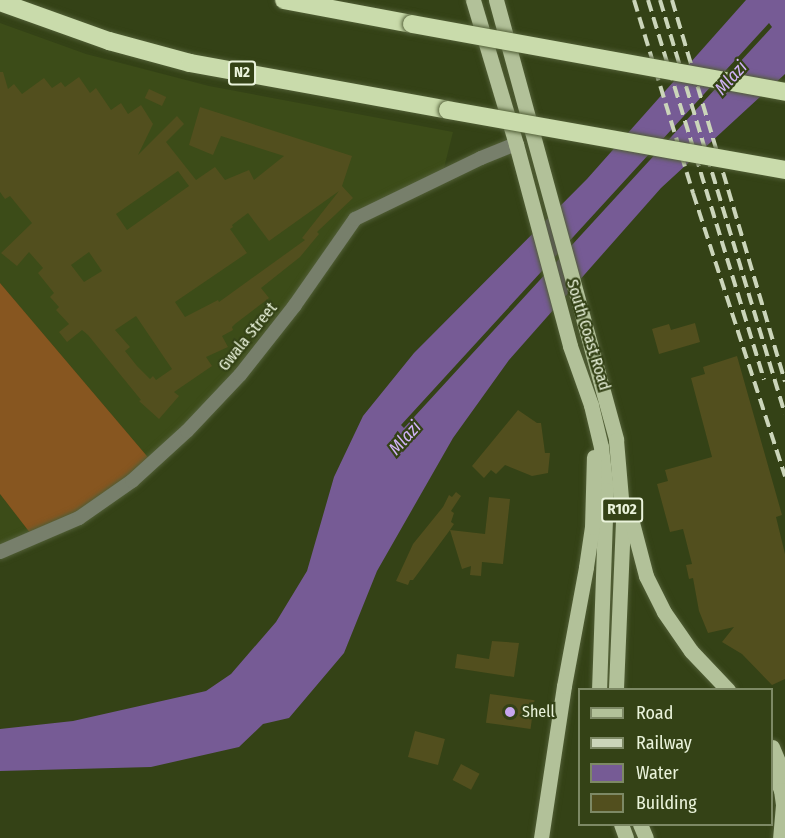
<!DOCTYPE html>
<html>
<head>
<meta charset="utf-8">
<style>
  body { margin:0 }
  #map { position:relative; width:785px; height:838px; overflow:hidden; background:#344216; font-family:"Fira Sans Condensed",sans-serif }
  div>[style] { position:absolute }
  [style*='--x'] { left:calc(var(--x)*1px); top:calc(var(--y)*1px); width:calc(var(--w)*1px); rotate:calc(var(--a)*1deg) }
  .built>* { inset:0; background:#3c4c18 }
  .forest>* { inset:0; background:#875620 }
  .water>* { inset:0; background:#765b95 }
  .building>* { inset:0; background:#524f1e; transform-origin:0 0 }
  .roads { filter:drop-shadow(0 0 2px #515e36) drop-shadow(0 0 2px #515e36) }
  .minor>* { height:14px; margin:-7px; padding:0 7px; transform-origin:7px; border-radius:7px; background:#777f6b }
  .major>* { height:15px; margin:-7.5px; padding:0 7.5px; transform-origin:7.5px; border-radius:7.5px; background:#b2c199 }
  .highway>* { height:18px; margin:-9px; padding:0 9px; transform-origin:9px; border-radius:9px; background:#c9dbab }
  .rail>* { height:4px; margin-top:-2px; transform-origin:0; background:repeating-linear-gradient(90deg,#cbd5ba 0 12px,transparent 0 18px) }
  .bridges { filter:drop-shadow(0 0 2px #515e36) drop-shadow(0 0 2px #515e36) }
  .highway-bridge>* { height:18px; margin:-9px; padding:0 9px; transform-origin:9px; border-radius:9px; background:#c9dbab }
  .dots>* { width:16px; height:16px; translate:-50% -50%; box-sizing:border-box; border:3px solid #344216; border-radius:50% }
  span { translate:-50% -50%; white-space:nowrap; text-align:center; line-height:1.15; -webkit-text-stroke:4.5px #344216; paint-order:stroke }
  .shield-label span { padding:2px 4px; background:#344216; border:2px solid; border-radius:4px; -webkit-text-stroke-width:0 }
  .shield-label { font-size:15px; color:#eaf3db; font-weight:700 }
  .street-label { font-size:16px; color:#eaf3db }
  .poi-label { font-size:16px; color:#eaf3db }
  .left { translate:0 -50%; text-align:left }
  .water-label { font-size:18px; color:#d1b3f7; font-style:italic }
  .legend { position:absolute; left:578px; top:688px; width:195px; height:138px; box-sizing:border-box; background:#344216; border:2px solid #7d8965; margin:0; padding:8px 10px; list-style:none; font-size:18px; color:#eaf3db }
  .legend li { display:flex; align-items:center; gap:12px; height:30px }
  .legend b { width:30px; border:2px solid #7d8965 }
</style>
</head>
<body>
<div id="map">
  <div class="built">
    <i style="clip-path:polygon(0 23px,86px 54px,209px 86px,453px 132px,442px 176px,355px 219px,239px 375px,152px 462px,0 283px)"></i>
    <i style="clip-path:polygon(0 494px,34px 538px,0 552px)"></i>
  </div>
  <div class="forest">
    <i style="clip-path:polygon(0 283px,152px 462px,131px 480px,34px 538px,0 494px)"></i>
  </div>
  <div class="water">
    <i style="clip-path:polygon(evenodd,746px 0,785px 0,785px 74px,661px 188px,509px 360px,453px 438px,377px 571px,344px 653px,289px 718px,263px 724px,239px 747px,151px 767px,0 771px,0 729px,73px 721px,206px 691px,231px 674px,276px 622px,307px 571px,334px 477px,363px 416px,414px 353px,587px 179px,746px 0,769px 23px,772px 27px,404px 428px,401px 425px,769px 23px)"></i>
  </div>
  <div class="building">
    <i style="clip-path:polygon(evenodd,0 72px,3px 72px,8px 89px,14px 84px,22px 94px,44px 78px,52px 88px,61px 82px,65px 87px,79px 77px,90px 93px,96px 88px,111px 110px,121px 103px,128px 114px,141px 105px,153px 124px,138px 155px,177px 116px,184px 124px,166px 142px,196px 180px,215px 167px,225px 180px,249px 170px,254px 180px,284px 156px,221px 136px,213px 155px,189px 145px,200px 107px,352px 156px,342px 186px,353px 198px,317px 232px,319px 234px,300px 257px,261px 288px,269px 298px,235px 324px,232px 327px,233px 330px,222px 336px,228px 347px,206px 357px,212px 366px,174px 392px,179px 396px,159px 419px,139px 401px,141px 400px,88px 335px,82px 330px,67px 342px,59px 332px,69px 324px,56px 310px,59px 307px,50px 297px,54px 293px,38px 273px,43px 268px,29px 252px,17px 266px,1px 253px,32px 223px,10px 196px,5px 199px,0 192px,0 72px,178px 171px,189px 186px,127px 230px,116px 214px,178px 171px,0 72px,339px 191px,302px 238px,305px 240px,219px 302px,218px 300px,185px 317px,175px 302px,247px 253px,230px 229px,233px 227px,232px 225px,248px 213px,269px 241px,339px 191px,0 72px,89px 252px,102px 271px,84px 282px,71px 265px,89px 252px,0 72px,136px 316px,172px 369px,156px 380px,153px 376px,150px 379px,137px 366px,125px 351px,130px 347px,115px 330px,136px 316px)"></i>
    <i style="left:149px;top:89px;width:19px;height:10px;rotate:25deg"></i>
    <i style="clip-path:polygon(695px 323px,700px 342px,659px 354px,652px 329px,669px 324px,671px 330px)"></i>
    <i style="clip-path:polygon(737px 356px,782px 515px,776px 517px,785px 554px,785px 679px,772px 685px,742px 654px,722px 642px,734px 627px,708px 633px,699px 611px,693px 578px,689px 579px,686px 565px,692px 564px,683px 529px,670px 532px,657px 484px,668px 481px,665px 470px,712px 457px,691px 378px,705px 374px,703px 367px)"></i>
    <i style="clip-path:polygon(518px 410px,537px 423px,541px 423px,545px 453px,550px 453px,548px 473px,532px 476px,505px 465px,496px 474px,491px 470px,484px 478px,472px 466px)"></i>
    <i style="clip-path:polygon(456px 492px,461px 496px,451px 511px,454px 513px,451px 522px,454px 524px,450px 530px,485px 534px,489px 497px,510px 499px,503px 564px,482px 562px,481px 576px,470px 575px,471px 566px,462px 569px,450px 530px,413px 580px,410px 580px,408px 585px,396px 581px,413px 544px,443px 507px,449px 495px,452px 497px)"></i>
    <i style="clip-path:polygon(492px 641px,519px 643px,514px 677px,455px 668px,457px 654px,489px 659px)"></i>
    <i style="left:490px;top:694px;width:45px;height:29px;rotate:8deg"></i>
    <i style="left:415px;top:731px;width:31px;height:27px;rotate:15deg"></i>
    <i style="left:461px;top:764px;width:21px;height:18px;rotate:28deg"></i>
  </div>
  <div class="roads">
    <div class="minor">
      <i style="--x:0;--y:552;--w:86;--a:-23.3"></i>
      <i style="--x:79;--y:518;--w:65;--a:-34.9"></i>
      <i style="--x:132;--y:481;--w:74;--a:-42.3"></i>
      <i style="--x:187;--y:431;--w:77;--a:-46.6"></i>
      <i style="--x:240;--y:375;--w:89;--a:-51.8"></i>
      <i style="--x:295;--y:305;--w:105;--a:-55.1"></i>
      <i style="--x:355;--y:219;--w:140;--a:-25.8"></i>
      <i style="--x:481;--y:158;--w:38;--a:-22"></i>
    </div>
    <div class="major">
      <i style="--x:473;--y:0;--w:150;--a:73.4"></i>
      <i style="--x:516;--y:144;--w:209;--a:75"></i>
      <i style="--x:570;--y:346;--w:63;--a:70.4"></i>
      <i style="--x:591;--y:405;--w:43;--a:76.6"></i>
      <i style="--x:601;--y:447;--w:43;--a:83.4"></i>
      <i style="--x:606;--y:490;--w:200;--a:92"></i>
      <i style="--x:496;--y:0;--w:456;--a:74.7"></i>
      <i style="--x:616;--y:440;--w:81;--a:85.1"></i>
      <i style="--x:623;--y:521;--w:169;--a:92.4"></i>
      <i style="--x:629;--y:511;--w:67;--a:75.3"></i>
      <i style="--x:646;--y:576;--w:40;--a:63.4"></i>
      <i style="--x:664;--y:612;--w:47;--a:55.3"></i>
      <i style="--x:691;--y:651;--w:54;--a:46.5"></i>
      <i style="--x:772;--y:747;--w:33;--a:67"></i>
      <i style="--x:772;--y:769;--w:23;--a:67"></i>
      <i style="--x:781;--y:790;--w:15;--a:82"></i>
      <i style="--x:783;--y:805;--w:33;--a:95"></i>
      <i style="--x:621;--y:824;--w:15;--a:70"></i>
      <i style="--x:640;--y:824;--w:15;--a:67"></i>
      <i style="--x:541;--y:838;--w:154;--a:-81.4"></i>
      <i style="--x:564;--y:686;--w:121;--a:-79.5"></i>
      <i style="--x:586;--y:567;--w:40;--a:-81.5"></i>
      <i style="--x:592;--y:527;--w:70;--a:-88.4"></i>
    </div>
    <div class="highway">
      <i style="--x:284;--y:0;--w:130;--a:10.6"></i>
      <i style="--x:0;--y:2;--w:116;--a:19.7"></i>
      <i style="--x:109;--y:41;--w:84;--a:15.2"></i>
      <i style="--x:190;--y:63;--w:262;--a:10.3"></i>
    </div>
  </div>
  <div class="rail">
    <i style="--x:634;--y:0;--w:202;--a:73"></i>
    <i style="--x:693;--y:193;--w:298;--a:72"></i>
    <i style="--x:648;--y:0;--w:397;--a:73"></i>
    <i style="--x:660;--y:0;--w:432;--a:73.2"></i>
    <i style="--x:672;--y:0;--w:398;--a:73.5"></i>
  </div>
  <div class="bridges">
    <div class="highway-bridge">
      <i style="--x:412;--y:24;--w:379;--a:10.3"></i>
      <i style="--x:448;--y:110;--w:342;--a:10.1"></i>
    </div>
  </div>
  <div class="dots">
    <i style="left:510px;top:712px;background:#c7a6ef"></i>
  </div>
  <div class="shield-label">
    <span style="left:242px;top:73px">N2</span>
    <span style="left:622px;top:510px">R102</span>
  </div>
  <div class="street-label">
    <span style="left:588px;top:335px;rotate:73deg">South Coast Road</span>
    <span style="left:248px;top:337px;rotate:-51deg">Gwala Street</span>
  </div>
  <div class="poi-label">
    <span class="left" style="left:522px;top:712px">Shell</span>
  </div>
  <div class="water-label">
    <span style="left:731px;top:78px;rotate:-48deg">Mlazi</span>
    <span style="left:405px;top:438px;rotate:-48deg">Mlazi</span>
  </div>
  <ul class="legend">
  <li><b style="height:8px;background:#b2c199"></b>Road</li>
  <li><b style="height:8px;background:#cbd5ba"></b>Railway</li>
  <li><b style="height:16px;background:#765b95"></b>Water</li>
  <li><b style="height:16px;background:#524f1e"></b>Building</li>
  </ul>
</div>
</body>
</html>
